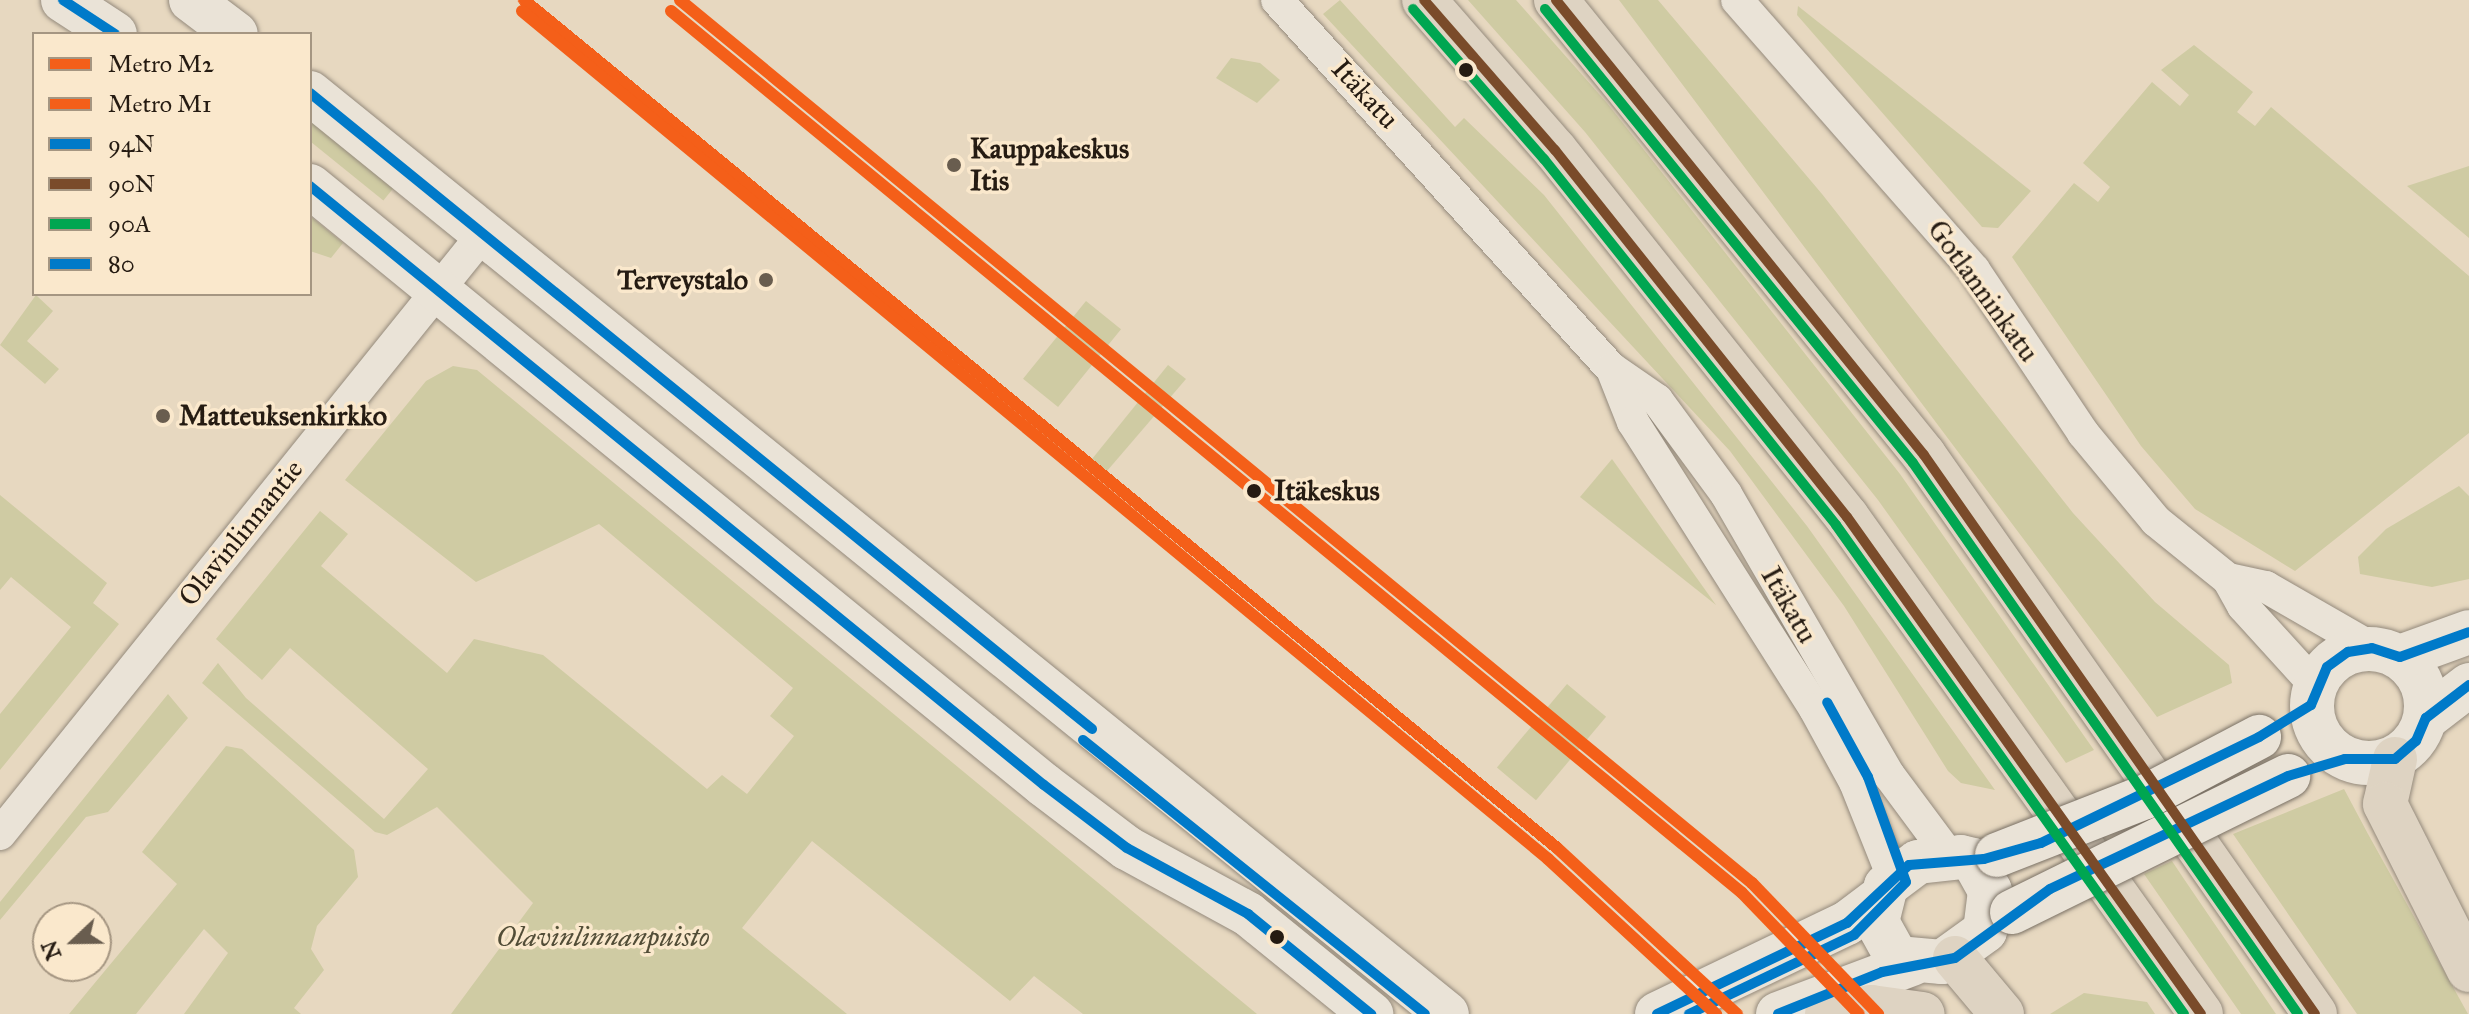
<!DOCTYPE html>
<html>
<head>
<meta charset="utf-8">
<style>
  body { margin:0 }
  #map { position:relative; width:2469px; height:1014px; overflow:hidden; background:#e7d8c0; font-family:"IM FELL Great Primer",serif }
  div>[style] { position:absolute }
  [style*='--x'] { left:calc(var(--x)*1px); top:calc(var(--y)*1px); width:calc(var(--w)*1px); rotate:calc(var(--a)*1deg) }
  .green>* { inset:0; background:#cfcba3; transform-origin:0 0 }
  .roads { filter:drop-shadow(0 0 2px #948a7c) drop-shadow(0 0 2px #948a7c) }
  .street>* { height:32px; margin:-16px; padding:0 16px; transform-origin:16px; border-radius:16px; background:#eae3d7 }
  .secondary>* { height:44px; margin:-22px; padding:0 22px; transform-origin:22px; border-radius:22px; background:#eae3d7 }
  .secondary>.ring { margin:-22px; padding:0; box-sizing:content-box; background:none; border:44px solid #eae3d7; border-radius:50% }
  .highway>* { height:44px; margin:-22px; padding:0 22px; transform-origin:22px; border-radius:22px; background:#ded3c2 }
  .bridges { filter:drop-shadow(0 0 2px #797064) drop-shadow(0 0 2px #797064) }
  .secondary-bridge>* { height:44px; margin:-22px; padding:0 22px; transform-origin:22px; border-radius:22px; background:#eae3d7 }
  .bus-1>* { height:10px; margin:-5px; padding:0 5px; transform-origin:5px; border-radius:5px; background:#007ac9 }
  .bus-2>* { height:10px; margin:-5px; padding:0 5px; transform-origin:5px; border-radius:5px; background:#7a4b2a }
  .bus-3>* { height:10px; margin:-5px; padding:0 5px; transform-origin:5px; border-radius:5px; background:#00a651 }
  .bus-4>* { height:10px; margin:-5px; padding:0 5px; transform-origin:5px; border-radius:5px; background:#007ac9 }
  .metro-1>* { height:12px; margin:-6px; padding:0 6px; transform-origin:6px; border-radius:6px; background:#f45f19 }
  .metro-2>* { height:12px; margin:-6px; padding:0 6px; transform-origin:6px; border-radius:6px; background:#f45f19 }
  .dots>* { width:22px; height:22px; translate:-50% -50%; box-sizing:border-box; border:4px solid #fae8cc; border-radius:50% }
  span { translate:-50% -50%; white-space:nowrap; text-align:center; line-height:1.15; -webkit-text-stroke:7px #fae8cc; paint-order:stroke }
  .street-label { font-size:28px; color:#251b12 }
  .poi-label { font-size:28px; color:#251b12; font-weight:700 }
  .left { translate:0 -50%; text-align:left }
  .right { translate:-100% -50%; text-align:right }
  .stop-label { font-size:28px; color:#251b12; font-weight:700 }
  .park-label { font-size:28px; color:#524d37; font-style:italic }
  .legend { position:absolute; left:32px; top:32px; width:280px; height:264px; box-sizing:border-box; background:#fae8cc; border:2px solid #a59682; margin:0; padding:10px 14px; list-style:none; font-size:24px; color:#251b12 }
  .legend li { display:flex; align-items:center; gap:16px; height:40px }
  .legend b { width:40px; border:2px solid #a59682 }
  .north { position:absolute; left:32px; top:902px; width:80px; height:80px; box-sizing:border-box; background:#fae8cc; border:2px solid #a59682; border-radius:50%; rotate:248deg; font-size:22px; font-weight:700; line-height:32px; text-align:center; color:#251b12 }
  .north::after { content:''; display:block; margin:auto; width:28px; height:36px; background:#695d4f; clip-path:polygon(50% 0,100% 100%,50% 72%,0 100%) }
</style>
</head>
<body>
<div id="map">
  <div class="green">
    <i style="clip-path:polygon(1340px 0,1455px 127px,1464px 118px,1544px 195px,1807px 526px,1995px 790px,1961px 783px,1948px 771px,1844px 606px,1730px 451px,1323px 14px)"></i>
    <i style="clip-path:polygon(1468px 0,1516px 0,1607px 103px,1900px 474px,2094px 750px,2066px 763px,1878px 500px,1585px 132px)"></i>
    <i style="clip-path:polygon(1619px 0,1658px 0,1822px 194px,2073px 513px,2155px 602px,2229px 665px,2232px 683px,2157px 717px)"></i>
    <i style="clip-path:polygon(1798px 6px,2031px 191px,1998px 228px,1982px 227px,1797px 15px)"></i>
    <i style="clip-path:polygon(2194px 45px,2253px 92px,2237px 112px,2255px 126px,2271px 107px,2469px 276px,2469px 433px,2295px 571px,2195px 509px,2141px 446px,2012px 257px,2074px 183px,2098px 202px,2110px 187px,2083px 163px,2152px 82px,2180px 106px,2189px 95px,2161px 70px)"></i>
    <i style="clip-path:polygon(1231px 58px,1260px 63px,1280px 80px,1257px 103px,1216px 78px)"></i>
    <i style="left:310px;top:118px;width:109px;height:18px;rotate:39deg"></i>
    <i style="clip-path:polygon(2469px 166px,2469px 238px,2407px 186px)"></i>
    <i style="clip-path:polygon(310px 216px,343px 243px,331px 258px,310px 251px)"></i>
    <i style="clip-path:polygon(36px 295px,53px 311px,27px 341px,59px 369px,45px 384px,0 345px)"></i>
    <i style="left:1086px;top:301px;width:45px;height:100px;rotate:39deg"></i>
    <i style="clip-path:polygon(1168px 365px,1186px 379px,1107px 471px,1092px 459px)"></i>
    <i style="clip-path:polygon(453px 366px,477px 370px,1257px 1014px,1083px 1014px,1034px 976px,1010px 1001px,812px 841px,742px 928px,847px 1014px,451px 1014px,533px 903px,437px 807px,387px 835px,375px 832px,202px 683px,218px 663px,246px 698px,384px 819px,428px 769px,290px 648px,262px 680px,216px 639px,320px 511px,348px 534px,321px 566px,447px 673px,474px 639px,543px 655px,707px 789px,722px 775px,747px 794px,794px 736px,770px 716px,793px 688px,599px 524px,476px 582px,345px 480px,426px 381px)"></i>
    <i style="clip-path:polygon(1612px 459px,1716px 605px,1580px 497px)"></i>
    <i style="clip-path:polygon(2459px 486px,2469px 496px,2469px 579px,2432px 587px,2360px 574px,2358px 557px,2386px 529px)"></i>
    <i style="clip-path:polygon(0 495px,107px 583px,93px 603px,119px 624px,0 770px,0 714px,71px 627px,11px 577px,0 590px)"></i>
    <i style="left:1567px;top:684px;width:51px;height:109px;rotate:40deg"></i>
    <i style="clip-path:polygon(168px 694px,188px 718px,108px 812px,86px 817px,0 920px,0 902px)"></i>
    <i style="clip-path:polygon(226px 746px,242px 749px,354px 850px,358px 877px,317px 926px,311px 949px,324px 970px,294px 1008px,301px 1014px,184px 1014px,228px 953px,204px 929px,136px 1014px,69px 1014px,177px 884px,142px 852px)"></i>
    <i style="clip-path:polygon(2344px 789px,2368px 834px,2468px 1014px,2357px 1014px,2233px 834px)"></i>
    <i style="clip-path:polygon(2172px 861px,2184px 879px,2276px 1014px,2241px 1014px,2144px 874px)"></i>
    <i style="clip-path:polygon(2084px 993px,2147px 1002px,2155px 1014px,2050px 1014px)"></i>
  </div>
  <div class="roads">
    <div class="street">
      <i style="--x:1277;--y:0;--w:498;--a:47.8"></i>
      <i style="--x:1612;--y:369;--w:55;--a:34.6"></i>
      <i style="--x:1657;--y:400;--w:117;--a:53.7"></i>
      <i style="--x:1726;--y:494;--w:325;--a:59.9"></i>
      <i style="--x:1889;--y:775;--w:102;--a:53.4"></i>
      <i style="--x:1737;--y:0;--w:359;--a:48.7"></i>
      <i style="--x:1974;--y:270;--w:196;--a:56.2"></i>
      <i style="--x:2083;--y:433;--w:114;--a:50.3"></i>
      <i style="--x:2156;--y:521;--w:92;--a:38.9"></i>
      <i style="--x:2228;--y:579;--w:39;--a:12"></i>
      <i style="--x:2266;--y:587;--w:122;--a:29.9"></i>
      <i style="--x:1612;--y:369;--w:57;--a:68.4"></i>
      <i style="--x:1633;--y:422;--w:340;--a:57.6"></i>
      <i style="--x:1815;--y:709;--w:83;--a:61.3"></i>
      <i style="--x:1855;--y:782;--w:102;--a:68.2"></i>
      <i style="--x:2228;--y:579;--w:31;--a:61"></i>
      <i style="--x:2243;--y:606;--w:107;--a:47.7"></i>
      <i style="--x:0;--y:834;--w:772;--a:-51.15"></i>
    </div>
    <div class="secondary">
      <i style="--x:63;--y:0;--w:62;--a:33.2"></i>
      <i style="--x:191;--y:0;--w:56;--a:37.1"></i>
      <i style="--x:310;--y:93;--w:1463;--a:39.01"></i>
      <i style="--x:310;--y:186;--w:947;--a:39.22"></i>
      <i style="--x:1044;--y:785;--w:104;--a:37.2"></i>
      <i style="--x:1127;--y:848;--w:138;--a:28.6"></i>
      <i style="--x:1248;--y:914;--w:159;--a:39.1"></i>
      <i class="ring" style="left:2312px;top:649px;width:70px;height:70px"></i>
      <i style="--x:2400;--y:657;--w:73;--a:-19.9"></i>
      <i style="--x:2426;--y:718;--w:54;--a:-37.5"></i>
      <i style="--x:1961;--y:857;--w:12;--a:14"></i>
      <i style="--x:1973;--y:860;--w:35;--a:61"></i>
      <i style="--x:1990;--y:891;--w:40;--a:97.1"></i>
      <i style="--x:1985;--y:931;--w:53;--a:144.2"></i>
      <i style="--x:1942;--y:962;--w:45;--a:-174.9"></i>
      <i style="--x:1897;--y:958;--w:41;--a:-119.1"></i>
      <i style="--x:1877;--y:922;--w:37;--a:-76"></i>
      <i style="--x:1886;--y:886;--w:40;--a:-37"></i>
      <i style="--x:1918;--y:862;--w:43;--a:-6.6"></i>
      <i style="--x:1657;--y:1014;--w:211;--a:-25.6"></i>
      <i style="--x:1847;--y:923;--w:39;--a:-37"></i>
      <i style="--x:1778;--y:1014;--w:143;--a:-20.5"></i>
    </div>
    <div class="highway">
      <i style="--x:1424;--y:0;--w:199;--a:48.9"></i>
      <i style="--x:1555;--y:150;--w:469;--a:51.5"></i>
      <i style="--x:1847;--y:517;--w:610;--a:54.54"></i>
      <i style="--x:1556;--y:0;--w:585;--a:51.03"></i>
      <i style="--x:1924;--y:455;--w:682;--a:55.03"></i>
      <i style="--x:2395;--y:759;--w:46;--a:102.5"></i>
      <i style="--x:2385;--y:804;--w:186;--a:63.2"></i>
      <i style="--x:1955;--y:958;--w:73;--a:50"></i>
      <i style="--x:1827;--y:1014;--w:45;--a:-9"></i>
      <i style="--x:1871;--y:1007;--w:52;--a:7.7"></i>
    </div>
  </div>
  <div class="bridges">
    <div class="secondary-bridge">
      <i style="--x:1997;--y:855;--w:159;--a:-21.4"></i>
      <i style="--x:2145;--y:797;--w:129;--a:-27.8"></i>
      <i style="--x:2012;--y:912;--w:308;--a:-26.2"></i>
    </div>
  </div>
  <div class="bus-1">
    <i style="--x:63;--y:0;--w:62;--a:33.2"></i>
    <i style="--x:310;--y:93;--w:1008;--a:39.12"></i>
    <i style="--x:310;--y:186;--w:947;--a:39.22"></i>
    <i style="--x:1044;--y:785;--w:104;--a:37.2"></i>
    <i style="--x:1127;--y:848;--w:138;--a:28.6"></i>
    <i style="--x:1248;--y:914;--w:159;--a:39.1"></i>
    <i style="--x:1657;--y:1014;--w:211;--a:-25.6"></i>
    <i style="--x:1847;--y:923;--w:85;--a:-43.1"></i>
    <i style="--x:1909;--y:865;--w:75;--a:-4.6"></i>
    <i style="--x:1984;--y:859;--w:59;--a:-15.7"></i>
    <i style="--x:2041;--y:843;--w:242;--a:-25.9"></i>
    <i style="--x:2259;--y:737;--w:61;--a:-31.6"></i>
    <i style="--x:2311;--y:705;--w:41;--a:-67.2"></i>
    <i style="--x:2327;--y:667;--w:26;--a:-36"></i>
    <i style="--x:2348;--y:652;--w:24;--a:-9"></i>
    <i style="--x:2372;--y:648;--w:29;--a:18"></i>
    <i style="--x:2400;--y:657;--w:73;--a:-19.9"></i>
    <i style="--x:1778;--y:1014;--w:112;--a:-22"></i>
    <i style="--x:1882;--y:972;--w:74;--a:-10.9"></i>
    <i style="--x:1955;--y:958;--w:117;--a:-36"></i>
    <i style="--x:2050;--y:889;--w:263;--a:-25.4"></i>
    <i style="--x:2288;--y:776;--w:59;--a:-16.6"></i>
    <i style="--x:2345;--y:759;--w:50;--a:0"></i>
    <i style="--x:2395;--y:759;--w:28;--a:-41"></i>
    <i style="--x:2416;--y:741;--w:25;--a:-67"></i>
    <i style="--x:2426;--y:718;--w:54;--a:-37.5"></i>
  </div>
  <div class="bus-2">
    <i style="--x:1424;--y:0;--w:199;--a:48.9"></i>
    <i style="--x:1555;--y:150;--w:469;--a:51.5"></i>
    <i style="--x:1847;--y:517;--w:610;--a:54.54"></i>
    <i style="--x:1556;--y:0;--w:585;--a:51.03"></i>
    <i style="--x:1924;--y:455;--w:682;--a:55.03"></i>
  </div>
  <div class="bus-3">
    <i style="--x:1413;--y:9;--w:199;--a:48.9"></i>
    <i style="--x:1544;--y:159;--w:468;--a:51.4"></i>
    <i style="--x:1836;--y:525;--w:600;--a:54.56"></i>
    <i style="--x:1545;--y:9;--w:584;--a:50.97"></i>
    <i style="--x:1913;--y:463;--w:672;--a:55.06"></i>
  </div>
  <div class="bus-4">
    <i style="--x:1083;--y:740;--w:438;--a:38.7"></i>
    <i style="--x:1689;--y:1014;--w:183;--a:-25.6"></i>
    <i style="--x:1854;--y:935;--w:74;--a:-45.5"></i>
    <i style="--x:1906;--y:882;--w:112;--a:-109.9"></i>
    <i style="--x:1868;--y:777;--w:85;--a:-118.7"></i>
  </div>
  <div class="metro-1">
    <i style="--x:524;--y:0;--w:1336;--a:39.38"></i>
    <i style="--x:1557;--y:848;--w:245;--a:42.7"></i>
    <i style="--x:680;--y:0;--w:1389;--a:39.48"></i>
    <i style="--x:1752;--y:883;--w:182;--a:46.1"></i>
  </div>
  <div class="metro-2">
    <i style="--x:522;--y:11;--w:1331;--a:39.57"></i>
    <i style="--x:1548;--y:859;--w:229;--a:42.7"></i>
    <i style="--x:671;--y:11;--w:1387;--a:39.47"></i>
    <i style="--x:1742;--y:893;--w:168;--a:46"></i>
  </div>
  <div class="dots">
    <i style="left:1466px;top:70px;background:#251b12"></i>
    <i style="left:954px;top:165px;background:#695d4f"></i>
    <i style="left:766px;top:280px;background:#695d4f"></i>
    <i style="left:163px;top:416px;background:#695d4f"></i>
    <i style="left:1254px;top:491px;background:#251b12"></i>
    <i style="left:1277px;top:937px;background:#251b12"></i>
  </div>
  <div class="street-label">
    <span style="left:1365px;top:94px;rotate:47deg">Itäkatu</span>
    <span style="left:1983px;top:291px;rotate:54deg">Gotlanninkatu</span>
    <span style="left:241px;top:533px;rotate:-51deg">Olavinlinnantie</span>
    <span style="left:1789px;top:605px;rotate:60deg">Itäkatu</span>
  </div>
  <div class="poi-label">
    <span class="left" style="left:970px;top:165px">Kauppakeskus<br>Itis</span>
    <span class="right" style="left:748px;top:280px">Terveystalo</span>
    <span class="left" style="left:179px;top:416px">Matteuksenkirkko</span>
  </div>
  <div class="stop-label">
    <span class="left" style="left:1274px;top:491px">Itäkeskus</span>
  </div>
  <div class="park-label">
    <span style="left:603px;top:937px">Olavinlinnanpuisto</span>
  </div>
  <ul class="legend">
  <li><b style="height:10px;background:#f45f19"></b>Metro M2</li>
  <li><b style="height:10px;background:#f45f19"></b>Metro M1</li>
  <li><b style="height:10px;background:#007ac9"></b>94N</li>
  <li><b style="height:10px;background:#7a4b2a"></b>90N</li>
  <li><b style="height:10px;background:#00a651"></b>90A</li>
  <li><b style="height:10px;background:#007ac9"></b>80</li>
  </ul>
  <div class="north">N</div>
</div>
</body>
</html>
